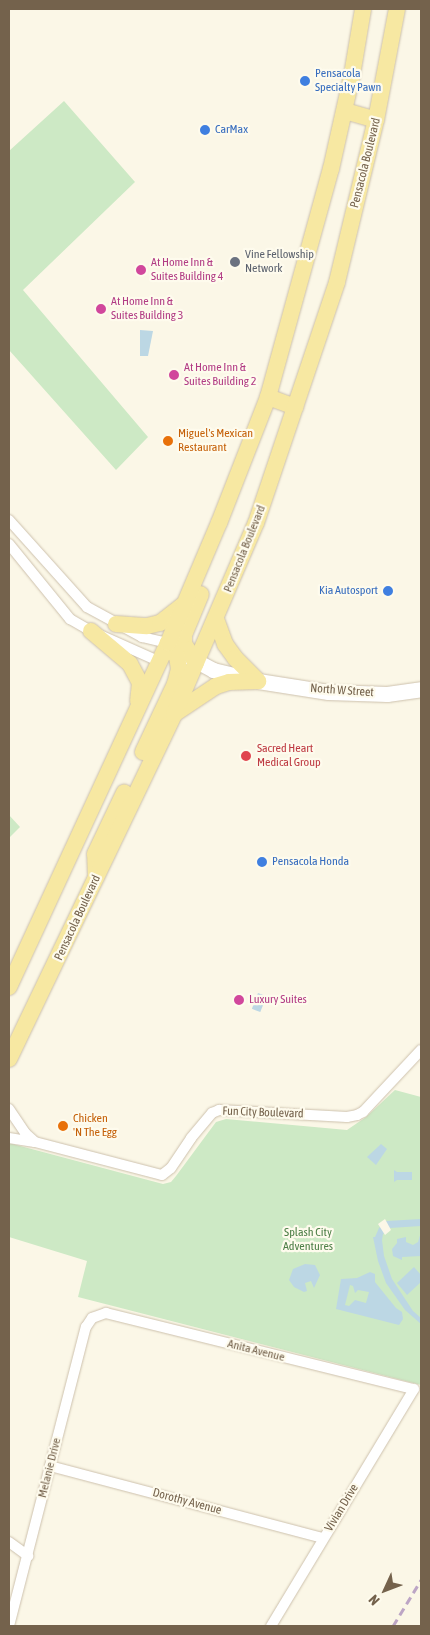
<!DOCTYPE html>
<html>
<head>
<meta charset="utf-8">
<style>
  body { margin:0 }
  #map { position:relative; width:430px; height:1635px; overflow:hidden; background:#fbf7e7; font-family:"Asap Condensed",sans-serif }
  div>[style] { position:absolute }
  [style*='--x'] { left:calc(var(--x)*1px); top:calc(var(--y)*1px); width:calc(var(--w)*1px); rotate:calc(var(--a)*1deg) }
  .green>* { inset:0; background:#cde9c5 }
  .water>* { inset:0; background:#bcd7e4; transform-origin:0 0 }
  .pier>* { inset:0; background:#fbf7e7 }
  .roads { filter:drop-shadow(0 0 1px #cdc1ad) drop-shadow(0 0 1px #cdc1ad) }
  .street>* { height:10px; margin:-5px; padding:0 5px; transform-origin:5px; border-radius:5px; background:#fff }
  .secondary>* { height:15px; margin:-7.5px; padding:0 7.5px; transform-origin:7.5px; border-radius:7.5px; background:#fff }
  .primary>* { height:16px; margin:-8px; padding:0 8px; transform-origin:8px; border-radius:8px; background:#f7e8a2 }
  .rail>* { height:3px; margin-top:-1.5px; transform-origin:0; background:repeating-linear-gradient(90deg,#bca5c5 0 8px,transparent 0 13px) }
  .dots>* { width:14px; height:14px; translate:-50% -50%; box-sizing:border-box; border:2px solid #fefbed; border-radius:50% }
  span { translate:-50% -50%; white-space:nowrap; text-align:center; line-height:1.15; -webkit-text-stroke:4.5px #fefbed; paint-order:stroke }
  .shop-label { font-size:12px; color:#366cbe }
  .left { translate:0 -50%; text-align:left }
  .right { translate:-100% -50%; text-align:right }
  .street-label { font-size:12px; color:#74624c }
  .worship-label { font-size:12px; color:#5b616d }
  .hotel-label { font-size:12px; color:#b23c85 }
  .food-label { font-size:12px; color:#c56008 }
  .health-label { font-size:12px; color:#be3a42 }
  .park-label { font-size:12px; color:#4d7f47 }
  .frame { position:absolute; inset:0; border:10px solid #74624c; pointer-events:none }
  .north { position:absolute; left:360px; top:1565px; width:50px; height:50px; -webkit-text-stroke:4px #fefbed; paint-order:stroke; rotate:227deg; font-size:14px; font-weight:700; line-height:20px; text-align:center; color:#74624c }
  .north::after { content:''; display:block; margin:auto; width:18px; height:22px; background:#74624c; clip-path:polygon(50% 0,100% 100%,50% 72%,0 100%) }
</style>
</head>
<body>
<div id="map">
  <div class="green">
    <i style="clip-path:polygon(64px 101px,135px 182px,23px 290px,148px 437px,116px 470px,9px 350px,9px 151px)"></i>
    <i style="clip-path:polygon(9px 815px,20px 827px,9px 838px)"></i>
    <i style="clip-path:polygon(395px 1090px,421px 1097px,421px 1385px,78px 1297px,87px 1261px,9px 1237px,9px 1143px,163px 1184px,171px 1182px,176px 1176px,216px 1122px,226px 1119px,347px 1130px,366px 1117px)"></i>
  </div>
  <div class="water">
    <i style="clip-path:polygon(140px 330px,153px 331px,148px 356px,140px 356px)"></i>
    <i style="left:258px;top:993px;width:9px;height:17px;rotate:21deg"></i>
    <i style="clip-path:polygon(381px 1144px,387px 1149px,376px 1165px,367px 1157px)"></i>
    <i style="clip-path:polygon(394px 1170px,397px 1172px,412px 1172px,412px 1180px,397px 1180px,394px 1182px)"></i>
    <i style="clip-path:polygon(421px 1219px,421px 1226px,390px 1228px,383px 1234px,382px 1240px,384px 1256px,392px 1279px,413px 1311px,421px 1318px,421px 1324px,405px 1310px,386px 1283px,378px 1261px,373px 1237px,375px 1237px,379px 1228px,386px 1221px)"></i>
    <i style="clip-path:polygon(421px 1232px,421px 1256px,402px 1257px,402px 1260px,393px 1256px,392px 1249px,397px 1243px,397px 1239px,406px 1237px,406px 1242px,413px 1245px,418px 1242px)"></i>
    <i style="clip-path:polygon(305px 1264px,315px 1265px,320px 1275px,314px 1288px,311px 1281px,305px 1283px,307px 1291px,304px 1292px,294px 1287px,289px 1280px,293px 1269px)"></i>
    <i style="clip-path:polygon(414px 1267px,421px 1275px,421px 1282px,407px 1295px,397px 1283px)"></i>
    <i style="clip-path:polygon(evenodd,370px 1272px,375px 1274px,375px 1282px,396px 1308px,402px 1312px,403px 1319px,399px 1325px,336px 1309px,341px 1279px,357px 1278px,370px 1272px,350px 1285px,353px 1286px,355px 1293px,358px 1290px,369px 1292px,366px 1303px,355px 1300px,349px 1306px,345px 1305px,350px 1285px)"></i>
  </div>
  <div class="pier">
    <i style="clip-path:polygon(385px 1219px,391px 1230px,385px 1235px,378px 1224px)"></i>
  </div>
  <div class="roads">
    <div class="street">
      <i style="--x:9;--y:520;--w:117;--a:48.1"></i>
      <i style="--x:87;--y:607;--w:63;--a:28.6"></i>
      <i style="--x:142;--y:637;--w:27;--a:13"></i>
      <i style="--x:9;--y:544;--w:97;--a:50.9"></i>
      <i style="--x:70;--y:619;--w:24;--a:30"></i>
      <i style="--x:91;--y:631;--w:73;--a:24.1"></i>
      <i style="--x:9;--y:1109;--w:29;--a:56"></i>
      <i style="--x:25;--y:1133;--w:13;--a:42"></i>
      <i style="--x:35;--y:1142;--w:131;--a:14.6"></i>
      <i style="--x:162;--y:1175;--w:11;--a:-38"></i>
      <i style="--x:171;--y:1168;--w:36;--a:-56"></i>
      <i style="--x:191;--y:1138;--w:33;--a:-50"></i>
      <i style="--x:212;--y:1113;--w:8;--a:-23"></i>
      <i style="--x:219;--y:1110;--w:128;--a:3.1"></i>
      <i style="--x:347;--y:1117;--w:10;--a:-11"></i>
      <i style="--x:357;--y:1115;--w:7;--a:-27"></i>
      <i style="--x:363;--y:1112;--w:85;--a:-46.9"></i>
      <i style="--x:9;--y:1138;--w:26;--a:9"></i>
      <i style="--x:50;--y:1466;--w:282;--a:14.8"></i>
      <i style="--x:9;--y:1542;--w:24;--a:36"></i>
      <i style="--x:9;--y:1626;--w:309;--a:-75.6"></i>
      <i style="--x:86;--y:1327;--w:11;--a:-56"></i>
      <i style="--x:92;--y:1318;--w:15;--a:-20"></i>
      <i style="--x:106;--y:1313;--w:317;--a:13.9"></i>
      <i style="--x:414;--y:1389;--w:277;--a:121.1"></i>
    </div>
    <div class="secondary">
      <i style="--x:187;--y:656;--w:30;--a:28"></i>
      <i style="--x:213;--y:670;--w:46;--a:13.7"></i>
      <i style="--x:258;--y:681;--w:71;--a:8.9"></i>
      <i style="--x:328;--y:692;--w:59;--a:1.9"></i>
      <i style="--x:387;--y:694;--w:34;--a:-8"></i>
    </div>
    <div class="primary">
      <i style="--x:345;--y:111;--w:32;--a:16"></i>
      <i style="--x:268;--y:397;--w:29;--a:20"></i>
      <i style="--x:216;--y:619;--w:27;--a:70"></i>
      <i style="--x:225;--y:644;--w:17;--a:54"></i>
      <i style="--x:235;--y:658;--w:33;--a:45"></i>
      <i style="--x:116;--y:624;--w:31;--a:4"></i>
      <i style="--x:147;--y:626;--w:13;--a:-13"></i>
      <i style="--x:160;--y:623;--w:29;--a:-38"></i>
      <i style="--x:91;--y:631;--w:51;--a:40.2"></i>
      <i style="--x:130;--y:664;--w:21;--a:62"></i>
      <i style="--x:140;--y:683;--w:18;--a:96"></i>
      <i style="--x:196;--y:663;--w:22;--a:-122"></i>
      <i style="--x:184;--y:644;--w:9;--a:-90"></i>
      <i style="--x:184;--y:635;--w:44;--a:-67.5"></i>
      <i style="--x:174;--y:714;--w:50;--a:-33.7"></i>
      <i style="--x:216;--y:686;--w:14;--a:-17"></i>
      <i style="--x:229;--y:682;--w:29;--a:-2"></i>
      <i style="--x:143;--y:752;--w:75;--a:-64.8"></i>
      <i style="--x:175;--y:684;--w:16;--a:-75"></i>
      <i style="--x:179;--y:669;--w:12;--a:-99"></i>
      <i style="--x:177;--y:657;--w:17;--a:-123"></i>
      <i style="--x:96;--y:877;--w:23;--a:-92"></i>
      <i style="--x:95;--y:854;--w:68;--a:-64.6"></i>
      <i style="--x:9;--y:987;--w:379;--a:-65.2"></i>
      <i style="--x:168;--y:643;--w:130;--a:-67"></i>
      <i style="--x:219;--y:523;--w:135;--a:-68.7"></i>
      <i style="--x:268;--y:397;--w:237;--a:-74.6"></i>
      <i style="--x:331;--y:169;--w:96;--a:-77.4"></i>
      <i style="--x:352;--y:75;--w:67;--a:-80.5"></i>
      <i style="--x:9;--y:1059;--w:382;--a:-64.4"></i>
      <i style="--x:174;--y:714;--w:208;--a:-66.8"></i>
      <i style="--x:256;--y:523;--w:254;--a:-71.4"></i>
      <i style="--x:337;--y:282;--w:167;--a:-76.5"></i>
      <i style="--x:376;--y:120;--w:113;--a:-79.3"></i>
    </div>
  </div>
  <div class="rail">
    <i style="--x:393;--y:1626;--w:54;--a:-58.7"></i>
  </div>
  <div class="dots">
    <i style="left:305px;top:81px;background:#3f7fe0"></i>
    <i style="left:205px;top:130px;background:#3f7fe0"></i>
    <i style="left:235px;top:262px;background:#6b7280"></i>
    <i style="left:141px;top:270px;background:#d1479c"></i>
    <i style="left:101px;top:309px;background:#d1479c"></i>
    <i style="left:174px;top:375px;background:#d1479c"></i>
    <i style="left:168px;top:441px;background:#e8710a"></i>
    <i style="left:388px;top:591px;background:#3f7fe0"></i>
    <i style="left:246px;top:756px;background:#e0444e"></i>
    <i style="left:262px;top:862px;background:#3f7fe0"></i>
    <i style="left:239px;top:1000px;background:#d1479c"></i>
    <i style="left:63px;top:1126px;background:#e8710a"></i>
  </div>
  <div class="shop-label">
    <span class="left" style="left:315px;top:81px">Pensacola<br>Specialty Pawn</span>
    <span class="left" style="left:215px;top:130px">CarMax</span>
    <span class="right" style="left:378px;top:591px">Kia Autosport</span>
    <span class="left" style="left:272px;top:862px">Pensacola Honda</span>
  </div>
  <div class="street-label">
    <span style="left:366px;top:163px;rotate:-76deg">Pensacola Boulevard</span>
    <span style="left:245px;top:549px;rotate:-68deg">Pensacola Boulevard</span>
    <span style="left:342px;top:691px;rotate:4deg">North W Street</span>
    <span style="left:78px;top:918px;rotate:-65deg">Pensacola Boulevard</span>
    <span style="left:263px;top:1113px;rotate:2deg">Fun City Boulevard</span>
    <span style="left:256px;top:1351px;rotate:14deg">Anita Avenue</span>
    <span style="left:50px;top:1468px;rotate:-76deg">Melanie Drive</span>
    <span style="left:187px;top:1502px;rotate:15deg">Dorothy Avenue</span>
    <span style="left:342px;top:1508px;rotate:-59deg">Vivian Drive</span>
  </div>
  <div class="worship-label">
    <span class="left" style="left:245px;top:262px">Vine Fellowship<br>Network</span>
  </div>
  <div class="hotel-label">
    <span class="left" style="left:151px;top:270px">At Home Inn &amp;<br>Suites Building 4</span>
    <span class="left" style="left:111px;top:309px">At Home Inn &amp;<br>Suites Building 3</span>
    <span class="left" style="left:184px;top:375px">At Home Inn &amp;<br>Suites Building 2</span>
    <span class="left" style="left:249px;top:1000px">Luxury Suites</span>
  </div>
  <div class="food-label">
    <span class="left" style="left:178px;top:441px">Miguel's Mexican<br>Restaurant</span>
    <span class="left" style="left:73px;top:1126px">Chicken<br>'N The Egg</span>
  </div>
  <div class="health-label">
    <span class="left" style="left:257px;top:756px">Sacred Heart<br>Medical Group</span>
  </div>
  <div class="park-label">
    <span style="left:308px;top:1240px">Splash City<br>Adventures</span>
  </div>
  <div class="frame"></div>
  <div class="north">N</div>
</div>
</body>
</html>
